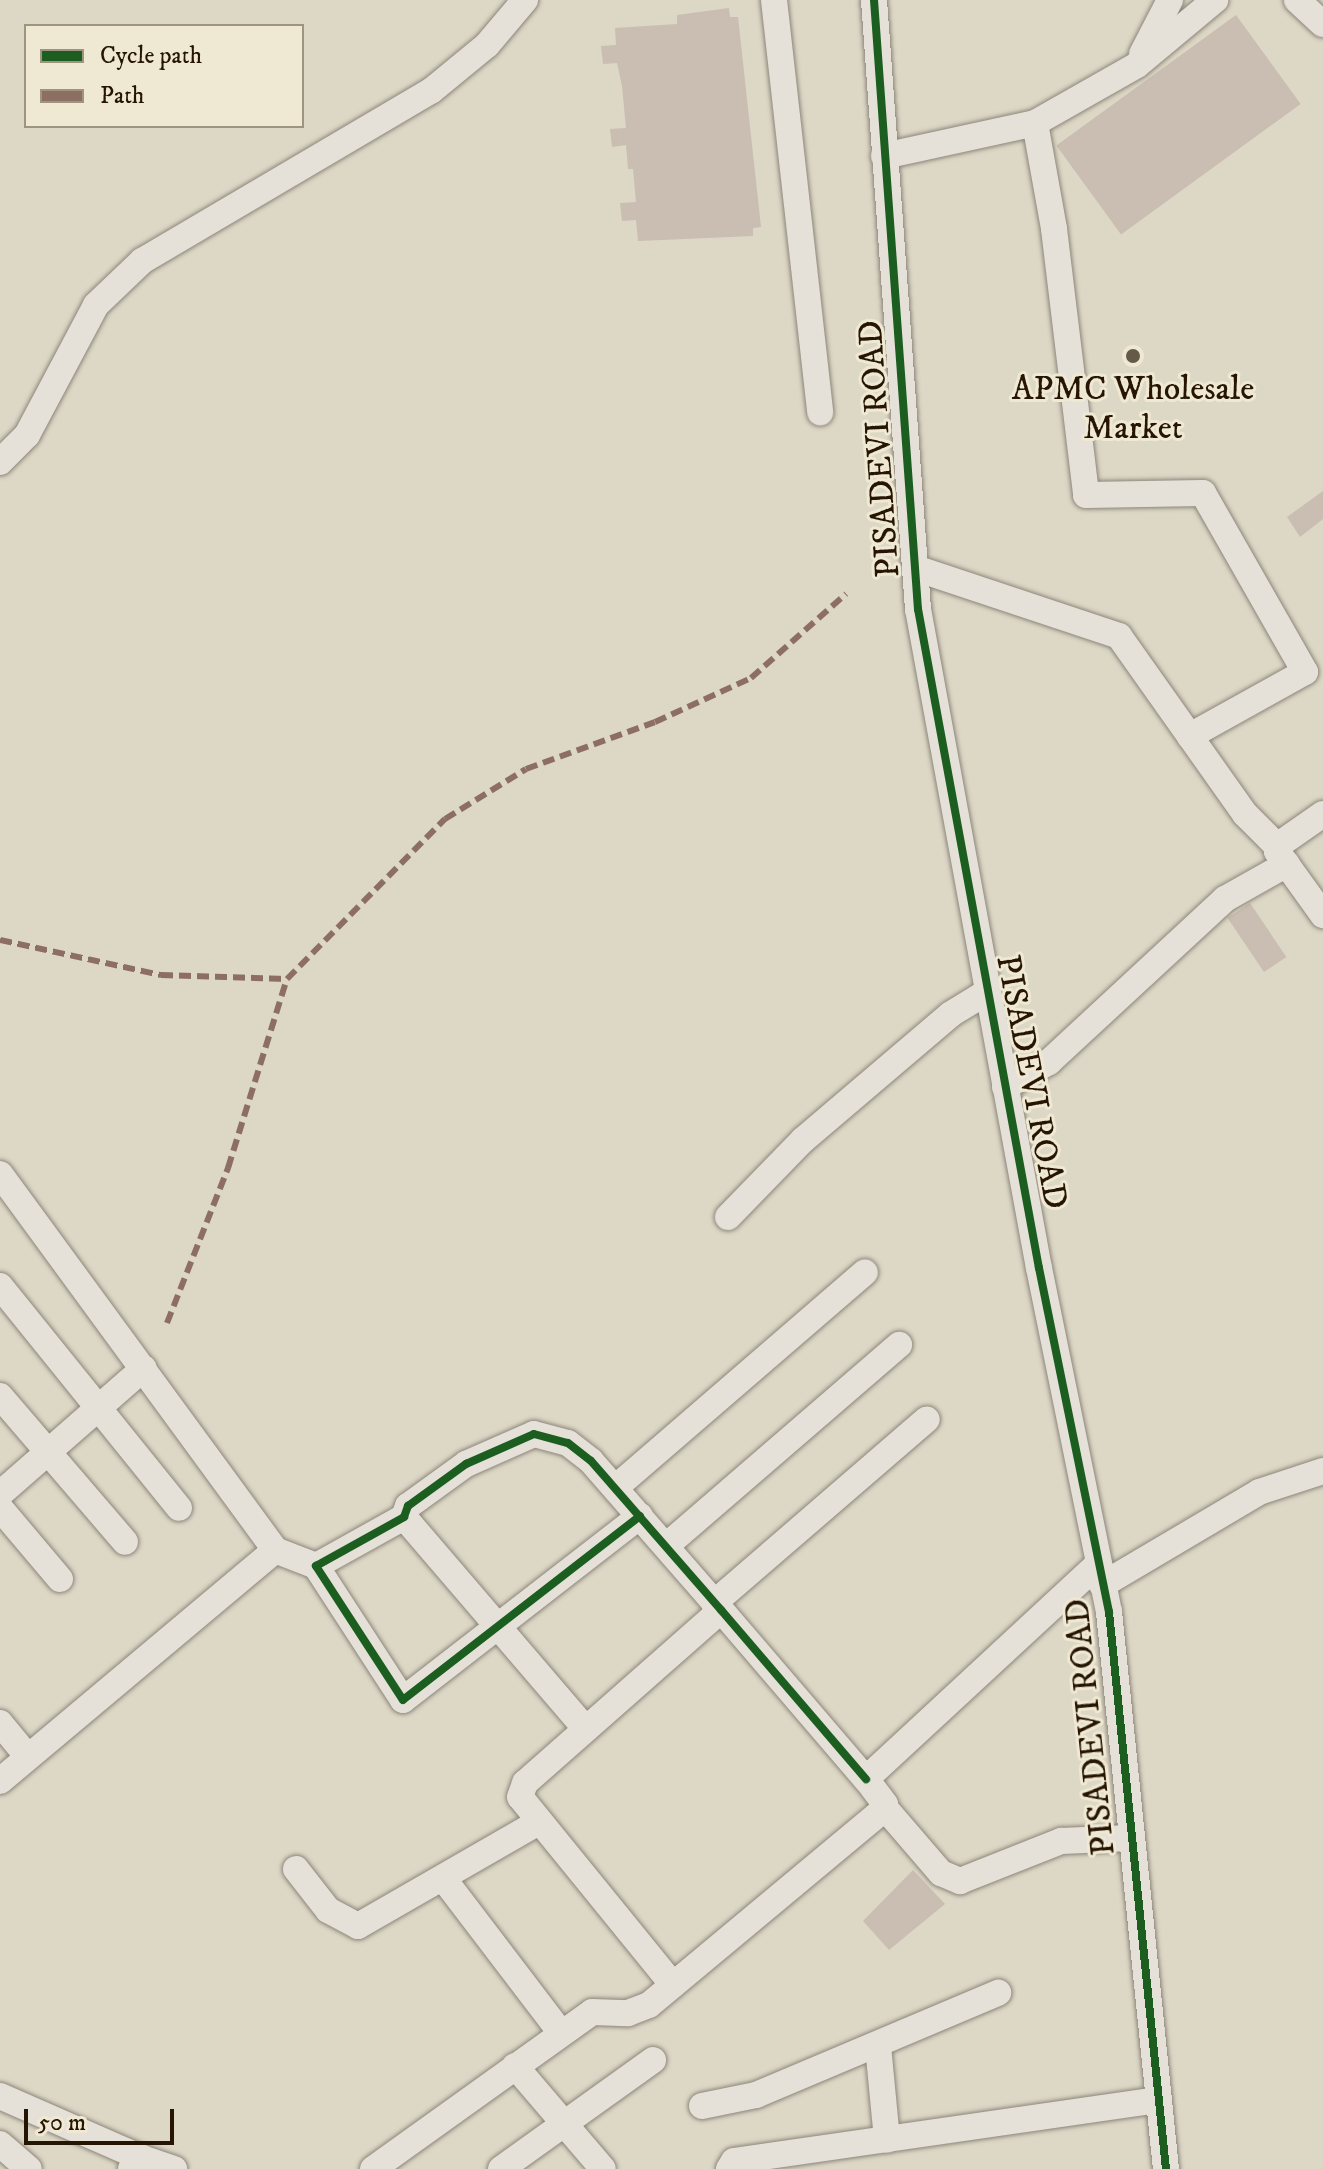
<!DOCTYPE html>
<html>
<head>
<meta charset="utf-8">
<style>
  body { margin:0 }
  #map { position:relative; width:1323px; height:2169px; overflow:hidden; background:#ddd7c6; font-family:"IM FELL DW Pica",serif }
  div>[style] { position:absolute }
  [style*='--x'] { left:calc(var(--x)*1px); top:calc(var(--y)*1px); width:calc(var(--w)*1px); rotate:calc(var(--a)*1deg) }
  .building>* { inset:0; background:#cabdb2; transform-origin:0 0 }
  .roads { filter:drop-shadow(0 0 2px #8c867a) drop-shadow(0 0 2px #8c867a) }
  .minor>* { height:26px; margin:-13px; padding:0 13px; transform-origin:13px; border-radius:13px; background:#e5e1d9 }
  .quiet>* { height:6px; margin-top:-3px; transform-origin:0; background:repeating-linear-gradient(90deg,#8d6e63 0 12px,transparent 0 18px) }
  .cycleway>* { height:8px; margin:-4px; padding:0 4px; transform-origin:4px; border-radius:4px; background:#1b5e20 }
  .dots>* { width:22px; height:22px; translate:-50% -50%; box-sizing:border-box; border:4px solid #efe8d3; border-radius:50% }
  span { translate:-50% -50%; white-space:nowrap; text-align:center; line-height:1.15; -webkit-text-stroke:6px #efe8d3; paint-order:stroke }
  .poi-label { font-size:34px; color:#251502 }
  .street-label { font-size:34px; color:#251502 }
  .legend { position:absolute; left:24px; top:24px; width:280px; height:104px; box-sizing:border-box; background:#efe8d3; border:2px solid #9e947f; margin:0; padding:10px 14px; list-style:none; font-size:24px; color:#251502 }
  .legend li { display:flex; align-items:center; gap:16px; height:40px }
  .legend b { width:40px; border:2px solid #9e947f }
  .scale { position:absolute; left:24px; top:2109px; width:150px; height:36px; box-sizing:border-box; border:4px solid #251502; border-top:0; padding-left:10px; font-size:24px; line-height:28px; white-space:nowrap; color:#251502; -webkit-text-stroke:6px #efe8d3; paint-order:stroke }
</style>
</head>
<body>
<div id="map">
  <div class="building">
    <i style="clip-path:polygon(729px 8px,730px 17px,738px 17px,761px 227px,753px 228px,753px 236px,638px 241px,636px 220px,622px 221px,620px 203px,636px 202px,633px 169px,628px 169px,626px 145px,612px 147px,610px 129px,626px 128px,622px 86px,617px 63px,603px 64px,601px 46px,616px 45px,615px 28px,677px 24px,677px 15px)"></i>
    <i style="left:1236px;top:15px;width:110px;height:222px;rotate:54deg"></i>
    <i style="clip-path:polygon(1323px 491px,1323px 519px,1300px 537px,1287px 517px)"></i>
    <i style="left:1250px;top:903px;width:65px;height:27px;rotate:56deg"></i>
    <i style="clip-path:polygon(913px 1870px,945px 1904px,889px 1950px,863px 1921px)"></i>
  </div>
  <div class="roads">
    <div class="minor">
      <i style="--x:774;--y:0;--w:415;--a:83.6"></i>
      <i style="--x:874;--y:0;--w:611;--a:85.87"></i>
      <i style="--x:918;--y:609;--w:670;--a:79.6"></i>
      <i style="--x:1039;--y:1268;--w:351;--a:78.5"></i>
      <i style="--x:1109;--y:1612;--w:560;--a:84.16"></i>
      <i style="--x:1297;--y:0;--w:35;--a:43"></i>
      <i style="--x:1142;--y:54;--w:61;--a:-62.6"></i>
      <i style="--x:1035;--y:123;--w:108;--a:79.8"></i>
      <i style="--x:1054;--y:229;--w:268;--a:83.1"></i>
      <i style="--x:1086;--y:495;--w:117;--a:-1"></i>
      <i style="--x:1203;--y:493;--w:206;--a:60.3"></i>
      <i style="--x:1305;--y:672;--w:132;--a:150.9"></i>
      <i style="--x:884;--y:156;--w:155;--a:-12.3"></i>
      <i style="--x:1035;--y:123;--w:117;--a:-29.6"></i>
      <i style="--x:1137;--y:65;--w:102;--a:-39.8"></i>
      <i style="--x:0;--y:462;--w:38;--a:-45"></i>
      <i style="--x:27;--y:435;--w:147;--a:-62"></i>
      <i style="--x:96;--y:305;--w:64;--a:-43.7"></i>
      <i style="--x:142;--y:261;--w:335;--a:-30.5"></i>
      <i style="--x:431;--y:91;--w:72;--a:-39.4"></i>
      <i style="--x:487;--y:45;--w:59;--a:-49.8"></i>
      <i style="--x:915;--y:568;--w:215;--a:18.4"></i>
      <i style="--x:1119;--y:636;--w:218;--a:54.7"></i>
      <i style="--x:1245;--y:814;--w:47;--a:45"></i>
      <i style="--x:1323;--y:814;--w:52;--a:145.1"></i>
      <i style="--x:1280;--y:844;--w:8;--a:113"></i>
      <i style="--x:1277;--y:851;--w:79;--a:54.3"></i>
      <i style="--x:1005;--y:1087;--w:51;--a:-29.6"></i>
      <i style="--x:1049;--y:1062;--w:240;--a:-42.8"></i>
      <i style="--x:1225;--y:899;--w:71;--a:-29.4"></i>
      <i style="--x:0;--y:1174;--w:466;--a:53.8"></i>
      <i style="--x:275;--y:1550;--w:44;--a:21.3"></i>
      <i style="--x:728;--y:1217;--w:107;--a:-45.8"></i>
      <i style="--x:803;--y:1140;--w:194;--a:-40.4"></i>
      <i style="--x:951;--y:1014;--w:42;--a:-31.4"></i>
      <i style="--x:0;--y:1286;--w:285;--a:51.1"></i>
      <i style="--x:0;--y:1396;--w:192;--a:49.4"></i>
      <i style="--x:615;--y:1488;--w:330;--a:-40.8"></i>
      <i style="--x:0;--y:1494;--w:191;--a:-41.2"></i>
      <i style="--x:0;--y:1508;--w:93;--a:49.8"></i>
      <i style="--x:640;--y:1516;--w:300;--a:142.2"></i>
      <i style="--x:403;--y:1700;--w:160;--a:-123"></i>
      <i style="--x:316;--y:1566;--w:101;--a:-29.1"></i>
      <i style="--x:404;--y:1517;--w:12;--a:-70"></i>
      <i style="--x:408;--y:1506;--w:72;--a:-35.9"></i>
      <i style="--x:466;--y:1464;--w:74;--a:-23.8"></i>
      <i style="--x:534;--y:1434;--w:35;--a:15"></i>
      <i style="--x:568;--y:1443;--w:29;--a:38"></i>
      <i style="--x:591;--y:1461;--w:198;--a:48.9"></i>
      <i style="--x:721;--y:1610;--w:223;--a:49.4"></i>
      <i style="--x:404;--y:1517;--w:279;--a:49.4"></i>
      <i style="--x:666;--y:1546;--w:308;--a:-40.8"></i>
      <i style="--x:1102;--y:1585;--w:182;--a:-30.6"></i>
      <i style="--x:1259;--y:1492;--w:67;--a:-18.2"></i>
      <i style="--x:714;--y:1603;--w:281;--a:-40.8"></i>
      <i style="--x:0;--y:1723;--w:44;--a:50.5"></i>
      <i style="--x:0;--y:1781;--w:359;--a:-40"></i>
      <i style="--x:885;--y:1808;--w:86;--a:49.3"></i>
      <i style="--x:941;--y:1873;--w:21;--a:23"></i>
      <i style="--x:960;--y:1881;--w:109;--a:-21.6"></i>
      <i style="--x:1061;--y:1841;--w:69;--a:-2.5"></i>
      <i style="--x:296;--y:1869;--w:52;--a:52"></i>
      <i style="--x:328;--y:1910;--w:34;--a:28"></i>
      <i style="--x:358;--y:1926;--w:207;--a:-29.9"></i>
      <i style="--x:443;--y:1878;--w:195;--a:52.7"></i>
      <i style="--x:673;--y:1985;--w:242;--a:-129.1"></i>
      <i style="--x:520;--y:1797;--w:15;--a:-70"></i>
      <i style="--x:525;--y:1783;--w:261;--a:-41.4"></i>
      <i style="--x:878;--y:2046;--w:94;--a:84.5"></i>
      <i style="--x:515;--y:2066;--w:135;--a:49.5"></i>
      <i style="--x:0;--y:2096;--w:155;--a:23.6"></i>
      <i style="--x:702;--y:2106;--w:55;--a:-11.5"></i>
      <i style="--x:756;--y:2095;--w:263;--a:-22.9"></i>
      <i style="--x:0;--y:2144;--w:38;--a:41"></i>
      <i style="--x:131;--y:2169;--w:16;--a:-45"></i>
      <i style="--x:142;--y:2158;--w:34;--a:19"></i>
      <i style="--x:373;--y:2169;--w:269;--a:-35.6"></i>
      <i style="--x:592;--y:2012;--w:36;--a:2"></i>
      <i style="--x:628;--y:2013;--w:22;--a:-21"></i>
      <i style="--x:649;--y:2005;--w:305;--a:-39.8"></i>
      <i style="--x:883;--y:1810;--w:6;--a:-72"></i>
      <i style="--x:885;--y:1804;--w:31;--a:-127"></i>
      <i style="--x:866;--y:1779;--w:315;--a:-42.8"></i>
      <i style="--x:501;--y:2169;--w:187;--a:-35.6"></i>
      <i style="--x:729;--y:2169;--w:9;--a:-58"></i>
      <i style="--x:734;--y:2161;--w:425;--a:-8.2"></i>
    </div>
  </div>
  <div class="quiet">
    <i style="--x:0;--y:940;--w:165;--a:12.3"></i>
    <i style="--x:161;--y:975;--w:126;--a:1.8"></i>
    <i style="--x:167;--y:1323;--w:167;--a:-68.5"></i>
    <i style="--x:228;--y:1168;--w:198;--a:-72.7"></i>
    <i style="--x:287;--y:979;--w:225;--a:-45.4"></i>
    <i style="--x:445;--y:819;--w:95;--a:-31.7"></i>
    <i style="--x:526;--y:769;--w:137;--a:-20"></i>
    <i style="--x:655;--y:722;--w:106;--a:-24.6"></i>
    <i style="--x:751;--y:678;--w:127;--a:-41.5"></i>
  </div>
  <div class="cycleway">
    <i style="--x:874;--y:0;--w:611;--a:85.87"></i>
    <i style="--x:918;--y:609;--w:670;--a:79.6"></i>
    <i style="--x:1039;--y:1268;--w:351;--a:78.5"></i>
    <i style="--x:1109;--y:1612;--w:560;--a:84.16"></i>
    <i style="--x:640;--y:1516;--w:300;--a:142.2"></i>
    <i style="--x:403;--y:1700;--w:160;--a:-123"></i>
    <i style="--x:316;--y:1566;--w:101;--a:-29.1"></i>
    <i style="--x:404;--y:1517;--w:12;--a:-70"></i>
    <i style="--x:408;--y:1506;--w:72;--a:-35.9"></i>
    <i style="--x:466;--y:1464;--w:74;--a:-23.8"></i>
    <i style="--x:534;--y:1434;--w:35;--a:15"></i>
    <i style="--x:568;--y:1443;--w:29;--a:38"></i>
    <i style="--x:591;--y:1461;--w:198;--a:48.9"></i>
    <i style="--x:721;--y:1610;--w:223;--a:49.4"></i>
  </div>
  <div class="dots">
    <i style="left:1133px;top:356px;background:#655947"></i>
  </div>
  <div class="poi-label">
    <span style="left:1133px;top:409px">APMC Wholesale<br>Market</span>
  </div>
  <div class="street-label">
    <span style="left:880px;top:449px;rotate:-94deg">PISADEVI ROAD</span>
    <span style="left:1031px;top:1082px;rotate:79deg">PISADEVI ROAD</span>
    <span style="left:1091px;top:1727px;rotate:-96deg">PISADEVI ROAD</span>
  </div>
  <ul class="legend">
  <li><b style="height:10px;background:#1b5e20"></b>Cycle path</li>
  <li><b style="height:10px;background:#8d6e63"></b>Path</li>
  </ul>
  <div class="scale">50 m</div>
</div>
</body>
</html>
